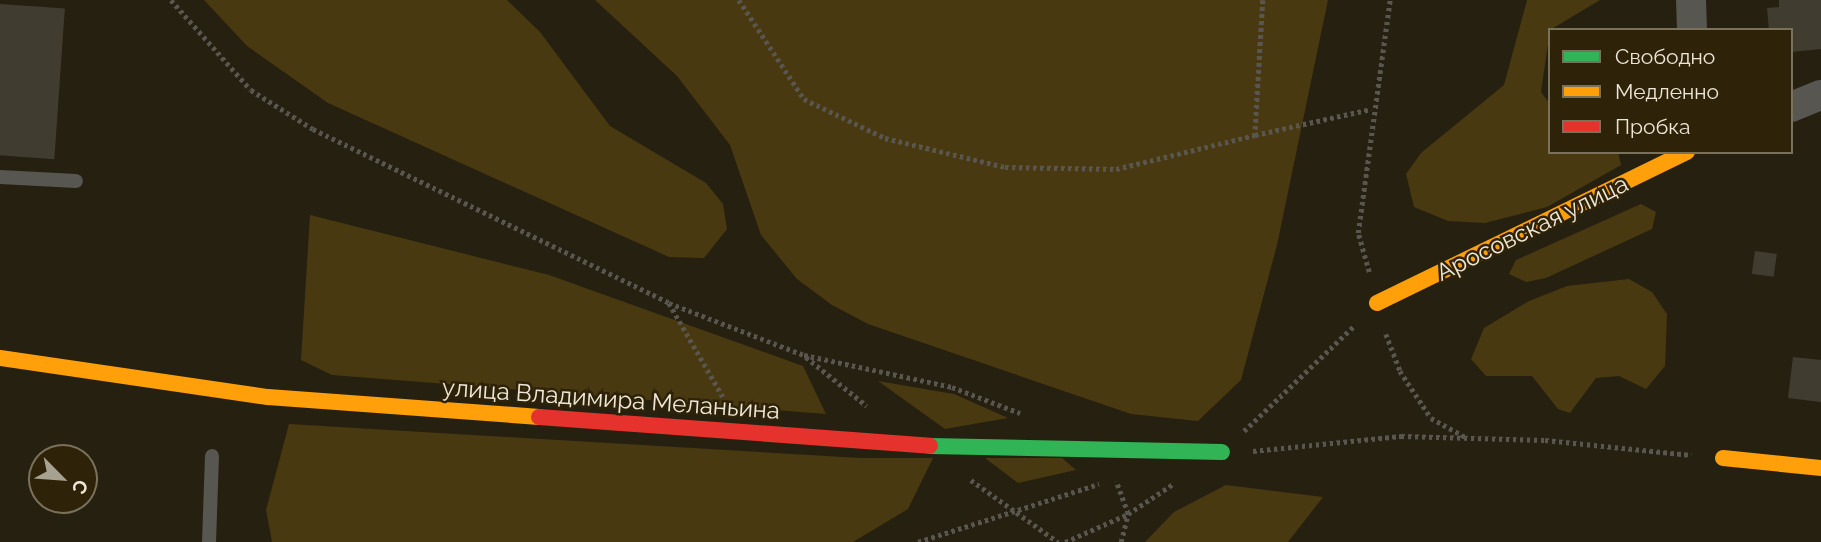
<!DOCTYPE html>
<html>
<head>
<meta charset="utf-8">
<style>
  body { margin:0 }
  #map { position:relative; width:1821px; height:542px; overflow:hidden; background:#262010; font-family:Raleway,sans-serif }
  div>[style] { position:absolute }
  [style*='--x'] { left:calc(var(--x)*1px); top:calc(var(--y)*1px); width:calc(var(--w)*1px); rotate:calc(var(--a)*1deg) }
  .green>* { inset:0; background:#493911 }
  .building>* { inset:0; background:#413c30; transform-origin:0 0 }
  .path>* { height:4.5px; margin-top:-2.25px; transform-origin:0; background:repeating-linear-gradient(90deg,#59564f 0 3.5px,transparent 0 7px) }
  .lane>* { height:14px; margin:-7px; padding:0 7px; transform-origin:7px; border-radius:7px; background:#585650 }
  .street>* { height:30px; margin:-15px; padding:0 15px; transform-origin:15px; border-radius:15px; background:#585650 }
  .fast>* { height:16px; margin:-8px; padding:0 8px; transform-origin:8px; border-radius:8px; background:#30b455 }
  .slow>* { height:16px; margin:-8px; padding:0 8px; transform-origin:8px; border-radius:8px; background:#ff9f0a }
  .jam>* { height:16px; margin:-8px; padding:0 8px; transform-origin:8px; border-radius:8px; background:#e5322d }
  span { translate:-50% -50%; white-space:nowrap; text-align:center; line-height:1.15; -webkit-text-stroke:5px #2e2308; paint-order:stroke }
  .street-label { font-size:24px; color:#ede6d7 }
  .legend { position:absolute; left:1548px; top:28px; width:245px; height:126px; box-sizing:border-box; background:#2e2308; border:2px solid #7a715b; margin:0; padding:9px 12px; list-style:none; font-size:21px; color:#ede6d7 }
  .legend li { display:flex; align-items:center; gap:14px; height:35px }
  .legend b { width:35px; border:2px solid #7a715b }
  .north { position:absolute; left:28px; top:444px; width:70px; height:70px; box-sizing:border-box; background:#2e2308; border:2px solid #7a715b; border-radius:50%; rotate:115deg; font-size:19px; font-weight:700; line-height:28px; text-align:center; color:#ede6d7 }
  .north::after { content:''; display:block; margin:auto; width:24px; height:32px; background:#a7a191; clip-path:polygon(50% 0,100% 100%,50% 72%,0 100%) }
</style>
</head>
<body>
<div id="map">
  <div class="green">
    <i style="clip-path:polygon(204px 0,507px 0,540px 32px,610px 126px,706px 183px,723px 204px,727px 229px,704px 258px,669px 257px,328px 103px,247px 46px)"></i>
    <i style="clip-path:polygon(595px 0,1328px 0,1277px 245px,1241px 380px,1198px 421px,1131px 414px,868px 324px,832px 305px,797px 279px,761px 235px,730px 145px,677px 76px)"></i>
    <i style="clip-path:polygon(1527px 0,1600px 0,1550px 30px,1541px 92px,1550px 104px,1550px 152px,1618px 152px,1621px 165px,1547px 207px,1485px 223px,1448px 221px,1414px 207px,1406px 174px,1421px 153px,1504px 85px)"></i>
    <i style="clip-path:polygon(1641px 204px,1656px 212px,1652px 229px,1546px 278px,1526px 282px,1509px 274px,1516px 260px)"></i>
    <i style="clip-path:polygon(310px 215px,549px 275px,803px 366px,826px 414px,332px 375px,301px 360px)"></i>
    <i style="clip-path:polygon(1629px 279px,1652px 292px,1667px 314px,1665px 366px,1646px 389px,1619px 376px,1596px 378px,1570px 413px,1558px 409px,1532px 376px,1486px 376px,1471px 359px,1484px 328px,1529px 301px,1567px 286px)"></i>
    <i style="clip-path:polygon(878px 381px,954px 394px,1008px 418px,945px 429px)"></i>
    <i style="clip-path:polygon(289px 424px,860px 458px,933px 458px,908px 509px,853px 542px,272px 542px,266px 510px)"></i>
    <i style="clip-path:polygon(985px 458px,1062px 458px,1076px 470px,1018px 483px)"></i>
    <i style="clip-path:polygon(1226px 485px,1323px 497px,1288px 542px,1145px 542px,1174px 512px)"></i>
  </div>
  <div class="building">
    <i style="clip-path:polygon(1779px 0,1821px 0,1821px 49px,1791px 52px,1791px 30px,1769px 30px,1767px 8px,1779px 7px)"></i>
    <i style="left:0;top:4px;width:65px;height:151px;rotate:4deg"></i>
    <i style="left:1755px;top:251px;width:22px;height:23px;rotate:8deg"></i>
    <i style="clip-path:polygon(1793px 357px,1821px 360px,1821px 402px,1788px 398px)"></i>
  </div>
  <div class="path">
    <i style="--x:171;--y:0;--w:120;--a:48.4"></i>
    <i style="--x:251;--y:90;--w:73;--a:32.2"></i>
    <i style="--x:313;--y:129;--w:396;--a:26"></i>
    <i style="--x:669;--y:303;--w:108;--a:60.1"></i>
    <i style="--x:739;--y:0;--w:118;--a:56.7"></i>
    <i style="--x:804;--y:99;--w:90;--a:25.7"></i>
    <i style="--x:885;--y:138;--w:123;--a:13.6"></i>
    <i style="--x:1005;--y:167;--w:111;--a:1"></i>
    <i style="--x:1116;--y:169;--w:143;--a:-13.7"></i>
    <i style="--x:1263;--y:0;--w:135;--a:93.4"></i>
    <i style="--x:1255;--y:135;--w:119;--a:-12.6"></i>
    <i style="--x:1369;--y:272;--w:41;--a:-105.8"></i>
    <i style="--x:1358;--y:233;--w:235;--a:-82.2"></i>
    <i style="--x:669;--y:303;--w:145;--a:21.1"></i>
    <i style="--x:804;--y:355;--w:151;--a:12.2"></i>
    <i style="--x:952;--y:387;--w:73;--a:20.9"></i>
    <i style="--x:1386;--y:334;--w:40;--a:69"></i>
    <i style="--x:1400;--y:371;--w:56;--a:56.6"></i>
    <i style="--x:1431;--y:418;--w:39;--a:29"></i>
    <i style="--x:806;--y:357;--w:78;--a:38.8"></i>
    <i style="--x:1244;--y:431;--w:152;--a:-43.7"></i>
    <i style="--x:1253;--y:451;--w:149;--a:-5.8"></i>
    <i style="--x:1401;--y:436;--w:144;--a:1.6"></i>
    <i style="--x:1545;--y:440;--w:147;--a:5.9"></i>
    <i style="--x:971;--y:480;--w:107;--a:35.5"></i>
    <i style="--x:918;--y:542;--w:190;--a:-17.8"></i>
    <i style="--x:1065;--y:542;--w:69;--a:-24"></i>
    <i style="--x:1128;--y:514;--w:35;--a:-110"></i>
    <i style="--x:1121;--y:542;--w:29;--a:-76"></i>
    <i style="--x:1128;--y:514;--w:54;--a:-33.7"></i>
  </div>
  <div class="lane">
    <i style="--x:0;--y:177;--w:76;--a:3"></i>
    <i style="--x:209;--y:542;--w:86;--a:-88"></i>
  </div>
  <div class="street">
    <i style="--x:1691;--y:0;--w:30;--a:88"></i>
    <i style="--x:1791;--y:107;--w:32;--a:-22"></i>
  </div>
  <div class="fast">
    <i style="--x:930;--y:446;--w:292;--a:1.2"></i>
  </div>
  <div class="slow">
    <i style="--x:1377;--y:303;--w:345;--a:-26"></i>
    <i style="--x:0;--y:358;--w:271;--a:8.3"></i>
    <i style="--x:268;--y:397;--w:272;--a:4.2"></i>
    <i style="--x:1723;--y:458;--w:99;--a:5.8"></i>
  </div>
  <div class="jam">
    <i style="--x:539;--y:417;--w:392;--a:4.2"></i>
  </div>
  <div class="street-label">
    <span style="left:1532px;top:228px;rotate:-26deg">Аросовская улица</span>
    <span style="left:611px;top:399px;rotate:4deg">улица Владимира Меланьина</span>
  </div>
  <ul class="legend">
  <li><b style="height:9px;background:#30b455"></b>Свободно</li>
  <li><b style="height:9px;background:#ff9f0a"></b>Медленно</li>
  <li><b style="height:9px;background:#e5322d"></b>Пробка</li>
  </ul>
  <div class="north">С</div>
</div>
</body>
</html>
